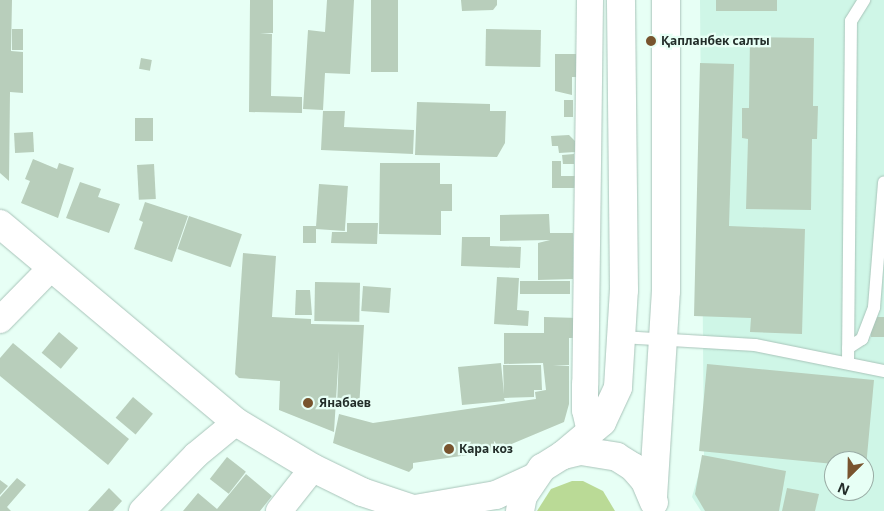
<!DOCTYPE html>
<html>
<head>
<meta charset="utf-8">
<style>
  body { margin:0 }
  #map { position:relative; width:884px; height:511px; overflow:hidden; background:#e7fff5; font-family:"Noto Sans",sans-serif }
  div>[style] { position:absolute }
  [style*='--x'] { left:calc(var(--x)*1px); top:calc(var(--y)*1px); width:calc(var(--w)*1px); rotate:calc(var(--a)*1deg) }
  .built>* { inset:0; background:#cff6e7 }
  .green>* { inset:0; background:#bada96 }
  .building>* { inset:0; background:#b8cebb; transform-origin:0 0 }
  .roads { filter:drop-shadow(0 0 1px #a8c4b9) drop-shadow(0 0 1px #a8c4b9) }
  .lane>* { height:12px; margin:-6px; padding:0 6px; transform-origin:6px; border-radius:6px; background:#fff }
  .street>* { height:26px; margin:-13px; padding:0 13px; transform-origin:13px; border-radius:13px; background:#fff }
  .secondary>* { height:28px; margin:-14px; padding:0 14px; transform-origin:14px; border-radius:14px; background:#fff }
  .primary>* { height:28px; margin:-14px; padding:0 14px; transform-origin:14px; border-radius:14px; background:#fff }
  .dots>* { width:14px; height:14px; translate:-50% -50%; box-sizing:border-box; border:2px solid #e7fff5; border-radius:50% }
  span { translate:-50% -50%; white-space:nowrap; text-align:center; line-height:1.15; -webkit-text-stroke:4.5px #e7fff5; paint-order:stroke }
  .poi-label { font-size:12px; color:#232e2a; font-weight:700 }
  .left { translate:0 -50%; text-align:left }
  .north { position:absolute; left:824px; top:451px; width:50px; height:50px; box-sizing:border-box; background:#e7fff5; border:1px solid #99aba4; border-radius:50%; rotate:203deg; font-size:14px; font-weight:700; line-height:20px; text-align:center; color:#232e2a }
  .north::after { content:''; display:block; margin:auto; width:18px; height:22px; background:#78542e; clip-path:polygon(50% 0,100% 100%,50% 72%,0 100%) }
</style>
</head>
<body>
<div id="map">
  <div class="built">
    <i style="clip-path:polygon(evenodd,700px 0,884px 0,884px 511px,701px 511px,692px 497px,704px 456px,700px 0,834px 461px,864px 461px,864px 491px,834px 491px,834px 461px)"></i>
  </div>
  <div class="green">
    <i style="clip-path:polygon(572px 481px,583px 481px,603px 491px,615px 511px,537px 511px,551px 489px)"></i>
  </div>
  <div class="building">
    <i style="clip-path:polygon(0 0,12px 0,11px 51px,23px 52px,23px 93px,10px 92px,9px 181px,0 173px)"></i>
    <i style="clip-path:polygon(250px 0,273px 0,273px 33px,260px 33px,272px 34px,271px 96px,302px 97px,302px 113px,249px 112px)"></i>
    <i style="clip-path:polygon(327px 0,354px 0,350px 74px,325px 73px,323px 110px,303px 109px,308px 30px,325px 32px)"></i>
    <i style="left:371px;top:0;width:27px;height:72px"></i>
    <i style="clip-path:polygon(461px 0,497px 0,497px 5px,493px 10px,462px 11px)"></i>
    <i style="left:716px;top:0;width:61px;height:11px"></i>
    <i style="left:12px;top:29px;width:11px;height:21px"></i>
    <i style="left:486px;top:29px;width:55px;height:37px;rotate:1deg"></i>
    <i style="clip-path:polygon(750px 37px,814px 38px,813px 106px,818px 106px,817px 139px,812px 139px,811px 210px,746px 209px,748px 139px,742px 138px,742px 108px,749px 108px)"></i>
    <i style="clip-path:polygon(555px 54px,577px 54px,577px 77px,572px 77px,572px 95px,555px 91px)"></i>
    <i style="left:141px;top:58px;width:11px;height:11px;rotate:10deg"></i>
    <i style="clip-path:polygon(700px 63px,734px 64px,729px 226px,805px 229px,802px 334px,750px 332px,751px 318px,694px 316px)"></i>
    <i style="left:564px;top:100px;width:9px;height:17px"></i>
    <i style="clip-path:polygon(417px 102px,490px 104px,490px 111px,506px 111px,505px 143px,497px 157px,415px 155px)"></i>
    <i style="clip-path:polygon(323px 111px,345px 111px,344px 127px,414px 130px,413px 154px,321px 150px)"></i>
    <i style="left:135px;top:118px;width:18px;height:23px"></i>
    <i style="left:33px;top:132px;width:20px;height:19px;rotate:87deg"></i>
    <i style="clip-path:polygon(569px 135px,575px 141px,575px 152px,559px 153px,558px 146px,552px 146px,551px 136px)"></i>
    <i style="clip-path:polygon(574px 154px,574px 164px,563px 164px,562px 155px)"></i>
    <i style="clip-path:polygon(33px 159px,57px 169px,59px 163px,74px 168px,58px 218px,21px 203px,30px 181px,25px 179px)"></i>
    <i style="clip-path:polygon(552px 161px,561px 161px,561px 176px,577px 176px,577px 188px,552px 188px)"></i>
    <i style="clip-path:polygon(380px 163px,440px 163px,440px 184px,452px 184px,452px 211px,441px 211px,441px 235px,379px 234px)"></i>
    <i style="left:154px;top:164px;width:35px;height:17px;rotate:87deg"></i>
    <i style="clip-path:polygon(80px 182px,101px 189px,98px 197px,120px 204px,109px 233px,66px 218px)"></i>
    <i style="left:319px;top:184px;width:29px;height:45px;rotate:4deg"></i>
    <i style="clip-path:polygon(145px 202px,188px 216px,172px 262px,134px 249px,143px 222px,139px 220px)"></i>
    <i style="clip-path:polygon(549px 214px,550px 233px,573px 233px,573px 279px,538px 280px,538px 243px,550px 240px,500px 241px,500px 215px)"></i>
    <i style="left:189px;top:216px;width:56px;height:35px;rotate:19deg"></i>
    <i style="clip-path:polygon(347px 223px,378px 223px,377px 244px,331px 243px,332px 232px,347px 232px)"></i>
    <i style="left:303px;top:226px;width:13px;height:17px"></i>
    <i style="clip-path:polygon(462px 237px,490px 237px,490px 246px,521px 247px,520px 268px,461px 266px)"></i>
    <i style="clip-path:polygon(243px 253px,276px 256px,272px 317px,311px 319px,311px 324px,364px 325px,359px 409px,337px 408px,339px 351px,334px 432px,279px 410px,280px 381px,239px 378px,235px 374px)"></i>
    <i style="clip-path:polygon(497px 277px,519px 278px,517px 310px,529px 311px,528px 326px,494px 324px)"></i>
    <i style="left:520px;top:281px;width:50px;height:13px"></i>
    <i style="left:315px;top:282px;width:45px;height:39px;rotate:1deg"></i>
    <i style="left:363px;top:286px;width:28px;height:25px;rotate:4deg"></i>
    <i style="clip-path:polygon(296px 290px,310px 290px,312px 315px,295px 315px)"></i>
    <i style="clip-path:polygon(544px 317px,579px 318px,579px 338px,569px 338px,569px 365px,553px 365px,569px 366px,569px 404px,564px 422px,495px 451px,413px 463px,413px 468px,409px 472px,333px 443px,339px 414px,373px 423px,536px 399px,535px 392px,546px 390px,543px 363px,504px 364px,504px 333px,544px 333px)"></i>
    <i style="left:871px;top:317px;width:13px;height:20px"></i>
    <i style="left:59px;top:332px;width:25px;height:27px;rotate:40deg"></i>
    <i style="clip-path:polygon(13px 343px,129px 439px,108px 465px,0 376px,0 358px)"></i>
    <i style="clip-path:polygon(501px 363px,504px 394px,503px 365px,541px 365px,542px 390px,534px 390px,534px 397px,504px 398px,505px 401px,462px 405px,458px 367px)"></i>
    <i style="clip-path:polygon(707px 364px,874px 380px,866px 467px,864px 461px,834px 461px,834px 464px,699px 451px)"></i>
    <i style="left:133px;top:397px;width:26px;height:27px;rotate:40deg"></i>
    <i style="clip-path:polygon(702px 455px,786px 471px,779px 511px,705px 511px,695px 494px)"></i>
    <i style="left:227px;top:457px;width:24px;height:28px;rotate:38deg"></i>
    <i style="clip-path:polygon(246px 474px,272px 496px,260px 511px,183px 511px,198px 493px,217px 509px)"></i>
    <i style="clip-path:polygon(17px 478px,26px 485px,7px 507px,11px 511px,0 511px,0 497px)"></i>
    <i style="clip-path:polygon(0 480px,8px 486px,0 495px)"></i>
    <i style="clip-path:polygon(109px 488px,122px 501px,113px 511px,88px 511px)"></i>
    <i style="clip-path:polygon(787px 488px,819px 494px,815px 511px,782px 511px)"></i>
  </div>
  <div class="roads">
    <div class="lane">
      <i style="--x:621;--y:337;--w:134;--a:3.4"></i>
      <i style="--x:755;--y:345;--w:132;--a:11.4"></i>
      <i style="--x:848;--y:348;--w:17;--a:-33"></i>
      <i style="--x:862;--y:339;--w:34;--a:-69"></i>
      <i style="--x:874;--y:307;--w:125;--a:-85.4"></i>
      <i style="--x:848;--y:362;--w:341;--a:-89.5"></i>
      <i style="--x:851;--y:21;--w:25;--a:-58"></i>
    </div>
    <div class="street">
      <i style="--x:590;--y:0;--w:384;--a:90.7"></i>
      <i style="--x:585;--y:384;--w:26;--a:90"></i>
      <i style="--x:585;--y:410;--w:23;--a:77"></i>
      <i style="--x:0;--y:320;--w:71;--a:-45.6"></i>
      <i style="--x:142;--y:511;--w:78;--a:-46"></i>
      <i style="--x:196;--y:455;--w:52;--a:-39.5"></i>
      <i style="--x:279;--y:511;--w:55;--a:-51.7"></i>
    </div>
    <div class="secondary">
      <i style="--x:0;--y:224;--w:308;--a:40"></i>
      <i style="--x:236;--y:422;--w:90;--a:30.9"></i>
      <i style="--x:313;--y:468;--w:55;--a:26.1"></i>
      <i style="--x:362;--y:492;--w:60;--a:18.4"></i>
      <i style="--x:415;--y:509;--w:82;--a:-9.8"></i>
      <i style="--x:496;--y:495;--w:41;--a:-24.7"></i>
    </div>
    <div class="primary">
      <i style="--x:563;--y:455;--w:51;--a:-40.2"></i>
      <i style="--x:602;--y:422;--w:38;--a:-65"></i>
      <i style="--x:618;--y:387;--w:97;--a:-86.5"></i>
      <i style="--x:624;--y:290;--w:290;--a:-90.6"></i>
      <i style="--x:653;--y:497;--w:206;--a:-86.4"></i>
      <i style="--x:666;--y:291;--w:291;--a:-90"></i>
      <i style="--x:520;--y:511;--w:15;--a:-79"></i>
      <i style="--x:523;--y:496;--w:34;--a:-56"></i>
      <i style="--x:542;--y:468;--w:25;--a:-32"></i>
      <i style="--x:563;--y:455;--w:18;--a:-13"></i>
      <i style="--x:581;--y:451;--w:36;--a:9"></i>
      <i style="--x:617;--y:457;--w:19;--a:32"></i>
      <i style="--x:633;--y:467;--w:18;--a:49"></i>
      <i style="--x:645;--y:481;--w:23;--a:67"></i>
    </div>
  </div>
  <div class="dots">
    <i style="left:651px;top:41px;background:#78542e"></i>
    <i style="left:308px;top:403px;background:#78542e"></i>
    <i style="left:449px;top:449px;background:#78542e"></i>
  </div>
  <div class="poi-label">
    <span class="left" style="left:661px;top:41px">Қапланбек салты</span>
    <span class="left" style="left:319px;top:403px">Янабаев</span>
    <span class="left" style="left:459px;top:449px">Кара коз</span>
  </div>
  <div class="north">N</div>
</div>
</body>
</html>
